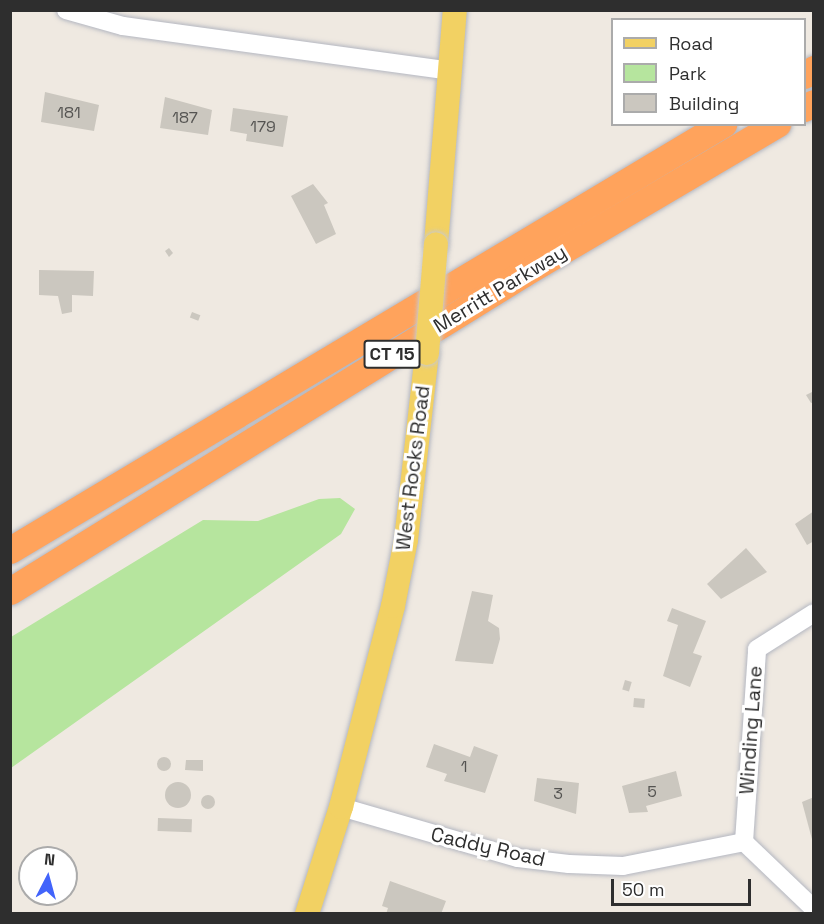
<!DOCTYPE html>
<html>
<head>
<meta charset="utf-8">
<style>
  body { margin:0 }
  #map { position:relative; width:824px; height:924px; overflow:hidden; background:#efe9e1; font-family:"Space Grotesk",sans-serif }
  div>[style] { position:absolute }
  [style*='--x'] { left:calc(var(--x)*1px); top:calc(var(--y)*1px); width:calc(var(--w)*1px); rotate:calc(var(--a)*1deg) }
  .green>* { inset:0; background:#b6e59e }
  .building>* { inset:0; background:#cbc7bf; transform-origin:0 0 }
  .round { border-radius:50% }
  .roads { filter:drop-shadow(0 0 2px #b4b7c1) drop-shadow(0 0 2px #b4b7c1) }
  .minor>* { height:18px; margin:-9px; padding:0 9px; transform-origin:9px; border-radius:9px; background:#fff }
  .major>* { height:24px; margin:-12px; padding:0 12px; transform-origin:12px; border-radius:12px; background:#f2d163 }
  .highway>* { height:27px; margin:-13.5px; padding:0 13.5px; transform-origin:13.5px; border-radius:13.5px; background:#ffa35c }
  .bridges { filter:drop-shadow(0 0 2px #c9c9c9) drop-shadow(0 0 2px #c9c9c9) }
  .major-bridge>* { height:24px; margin:-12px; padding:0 12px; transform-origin:12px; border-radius:12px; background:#f2d163 }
  span { translate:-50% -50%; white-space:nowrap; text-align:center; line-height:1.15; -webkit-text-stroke:6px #fff; paint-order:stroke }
  .number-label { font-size:16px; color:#555452 }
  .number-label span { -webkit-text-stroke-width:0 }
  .shield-label span { padding:2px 4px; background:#fff; border:2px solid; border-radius:4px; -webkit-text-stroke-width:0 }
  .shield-label { font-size:18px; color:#2e2e2e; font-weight:700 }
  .street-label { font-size:20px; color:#2e2e2e }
  .frame { position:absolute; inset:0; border:12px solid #2e2e2e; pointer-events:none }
  .legend { position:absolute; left:611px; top:18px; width:195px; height:108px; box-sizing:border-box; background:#fff; border:2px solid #ababab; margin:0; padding:8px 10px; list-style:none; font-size:18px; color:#2e2e2e }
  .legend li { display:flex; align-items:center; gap:12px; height:30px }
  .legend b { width:30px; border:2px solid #ababab }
  .north { position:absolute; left:18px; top:846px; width:60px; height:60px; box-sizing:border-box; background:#fff; border:2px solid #ababab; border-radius:50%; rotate:6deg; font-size:16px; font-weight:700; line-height:24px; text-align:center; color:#2e2e2e }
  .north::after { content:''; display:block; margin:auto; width:21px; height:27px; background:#4264fb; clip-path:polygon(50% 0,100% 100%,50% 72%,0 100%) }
  .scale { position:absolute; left:611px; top:879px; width:140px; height:27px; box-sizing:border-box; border:3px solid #2e2e2e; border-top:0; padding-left:8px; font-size:18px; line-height:21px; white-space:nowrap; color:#2e2e2e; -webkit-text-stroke:4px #fff; paint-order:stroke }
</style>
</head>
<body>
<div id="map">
  <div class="green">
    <i style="clip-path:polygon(340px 498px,355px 509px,341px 534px,11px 768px,11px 637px,203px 520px,258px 521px,319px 499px)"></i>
  </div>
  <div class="building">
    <i style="clip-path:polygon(45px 92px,99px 105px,94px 131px,41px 122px)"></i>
    <i style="clip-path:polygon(165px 97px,212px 110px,208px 135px,160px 128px)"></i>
    <i style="clip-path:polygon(233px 108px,288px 116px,283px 147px,246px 141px,247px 134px,230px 131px)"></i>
    <i style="clip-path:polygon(313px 184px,328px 203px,324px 205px,336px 234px,316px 244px,291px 196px)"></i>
    <i style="clip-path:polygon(169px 248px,173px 253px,169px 257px,165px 251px)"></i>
    <i style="clip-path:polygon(39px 270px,94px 271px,93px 296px,72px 295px,72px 312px,62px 314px,58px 296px,39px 295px)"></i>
    <i style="left:192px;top:312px;width:9px;height:6px;rotate:21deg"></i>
    <i style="clip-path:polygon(814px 391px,814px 402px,811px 403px,806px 395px)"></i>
    <i style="clip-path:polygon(814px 511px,814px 541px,807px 545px,795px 524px)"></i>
    <i style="clip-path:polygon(746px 548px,767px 572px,721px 599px,707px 584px)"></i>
    <i style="clip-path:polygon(472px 591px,493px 595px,488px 621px,499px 628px,500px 639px,493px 664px,455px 661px)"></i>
    <i style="clip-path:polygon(672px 608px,706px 621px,693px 653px,702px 656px,690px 687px,663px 676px,678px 625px,667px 621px)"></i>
    <i style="left:625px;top:680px;width:7px;height:10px;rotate:16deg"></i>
    <i style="left:634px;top:698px;width:11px;height:9px;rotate:5deg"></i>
    <i style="clip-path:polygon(434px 744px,470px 757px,474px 746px,498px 755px,485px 793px,444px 781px,447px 774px,426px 767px)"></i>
    <i class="round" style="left:157px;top:757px;width:14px;height:14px"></i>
    <i style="clip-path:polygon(186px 760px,203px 760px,203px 771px,185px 770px)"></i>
    <i style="clip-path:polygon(676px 771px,682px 796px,646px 806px,648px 812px,629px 813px,622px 786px)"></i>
    <i style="clip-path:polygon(537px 778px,579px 783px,576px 814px,534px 801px)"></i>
    <i class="round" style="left:165px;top:782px;width:26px;height:26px"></i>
    <i class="round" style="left:201px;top:795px;width:14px;height:14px"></i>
    <i style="clip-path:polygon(814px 797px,814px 843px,813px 843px,802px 802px)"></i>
    <i style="left:158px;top:818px;width:34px;height:13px;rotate:2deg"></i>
    <i style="clip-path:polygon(390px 881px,446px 901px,441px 914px,386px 914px,388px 908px,382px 906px)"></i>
  </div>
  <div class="roads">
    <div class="minor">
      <i style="--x:66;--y:10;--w:59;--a:15.7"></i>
      <i style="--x:123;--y:26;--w:330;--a:7.8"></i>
      <i style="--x:341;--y:807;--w:184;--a:16.1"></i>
      <i style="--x:518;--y:858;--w:51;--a:6.7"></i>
      <i style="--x:569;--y:864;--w:54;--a:2.1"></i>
      <i style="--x:623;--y:866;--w:123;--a:-11.2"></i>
      <i style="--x:744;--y:842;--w:193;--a:-86.1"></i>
      <i style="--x:757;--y:649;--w:67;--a:-32.3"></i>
      <i style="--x:744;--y:842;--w:97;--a:43.7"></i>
    </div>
    <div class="major">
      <i style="--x:436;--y:244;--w:235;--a:-85.4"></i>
      <i style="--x:307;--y:914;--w:112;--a:-72.4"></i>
      <i style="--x:341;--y:807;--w:208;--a:-75.5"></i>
      <i style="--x:393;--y:606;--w:67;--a:-78.9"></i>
      <i style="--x:406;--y:540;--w:188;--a:-83.6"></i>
    </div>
    <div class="highway">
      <i style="--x:804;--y:75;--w:12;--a:-31"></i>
      <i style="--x:804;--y:108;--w:11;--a:-27"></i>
      <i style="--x:10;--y:550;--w:831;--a:-30.86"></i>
      <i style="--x:10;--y:591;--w:604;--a:-31.74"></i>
      <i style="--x:524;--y:273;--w:294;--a:-30.5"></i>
    </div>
  </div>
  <div class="bridges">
    <div class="major-bridge">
      <i style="--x:427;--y:353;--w:109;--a:-85.3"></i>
    </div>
  </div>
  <div class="number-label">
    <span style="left:69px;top:113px">181</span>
    <span style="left:185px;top:118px">187</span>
    <span style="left:263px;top:127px">179</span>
    <span style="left:464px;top:767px">1</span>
    <span style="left:652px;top:792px">5</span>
    <span style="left:558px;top:794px">3</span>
  </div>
  <div class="shield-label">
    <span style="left:392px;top:354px">CT 15</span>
  </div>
  <div class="street-label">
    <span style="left:500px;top:289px;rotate:-31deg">Merritt Parkway</span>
    <span style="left:413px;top:468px;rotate:-83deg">West Rocks Road</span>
    <span style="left:751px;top:730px;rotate:-86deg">Winding Lane</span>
    <span style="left:488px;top:847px;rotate:13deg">Caddy Road</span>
  </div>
  <div class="frame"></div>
  <ul class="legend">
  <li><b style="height:8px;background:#f2d163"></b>Road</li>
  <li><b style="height:16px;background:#b6e59e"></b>Park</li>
  <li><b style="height:16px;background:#cbc7bf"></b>Building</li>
  </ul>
  <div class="north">N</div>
  <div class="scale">50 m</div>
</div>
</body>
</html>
